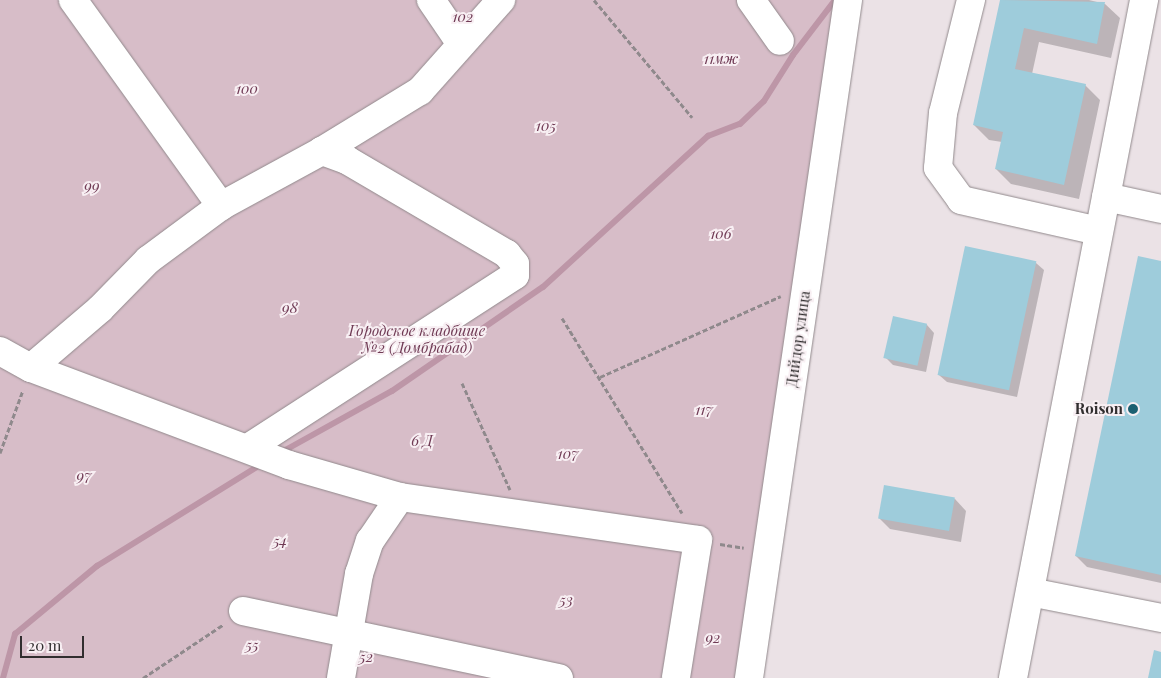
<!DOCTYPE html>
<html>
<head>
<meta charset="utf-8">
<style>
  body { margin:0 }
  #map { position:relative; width:1161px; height:678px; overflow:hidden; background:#ebe2e6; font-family:"Playfair Display",serif }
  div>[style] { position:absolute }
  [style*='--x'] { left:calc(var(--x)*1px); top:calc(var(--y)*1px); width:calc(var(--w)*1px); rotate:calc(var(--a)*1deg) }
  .green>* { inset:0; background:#d7bdc8 }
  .shadow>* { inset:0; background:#0003 }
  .stream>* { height:6px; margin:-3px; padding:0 3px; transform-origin:3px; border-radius:3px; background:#bd96a7 }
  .building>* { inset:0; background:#9eccdb; transform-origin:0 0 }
  .path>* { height:3px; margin-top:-1.5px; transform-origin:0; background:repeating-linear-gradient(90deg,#8f898c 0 5px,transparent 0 7.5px) }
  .roads { filter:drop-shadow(0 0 1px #91898c) drop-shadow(0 0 1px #91898c) }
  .minor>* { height:28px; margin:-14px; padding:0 14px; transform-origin:14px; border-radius:14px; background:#fff }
  .dots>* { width:14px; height:14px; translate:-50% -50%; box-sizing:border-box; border:2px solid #f8eff3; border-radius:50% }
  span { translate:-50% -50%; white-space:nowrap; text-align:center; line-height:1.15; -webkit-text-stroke:4px #f8eff3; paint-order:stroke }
  .park-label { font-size:15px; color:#703b55; font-style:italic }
  .street-label { font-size:15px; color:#312e2f }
  .poi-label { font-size:15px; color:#312e2f; font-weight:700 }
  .right { translate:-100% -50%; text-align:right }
  .scale { position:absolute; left:20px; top:636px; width:64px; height:22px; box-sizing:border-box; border:2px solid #312e2f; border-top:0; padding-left:6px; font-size:15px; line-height:18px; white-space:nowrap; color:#312e2f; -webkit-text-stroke:4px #f8eff3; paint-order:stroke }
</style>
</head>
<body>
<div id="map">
  <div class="green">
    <i style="clip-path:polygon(0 0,831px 0,835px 20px,738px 678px,0 678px)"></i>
  </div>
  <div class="shadow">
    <i style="clip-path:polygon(1001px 0,1089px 0,1105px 4px,1120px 18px,1111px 58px,1039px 42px,1032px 74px,1085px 85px,1100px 100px,1079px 199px,1011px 184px,996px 169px,1002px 142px,989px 140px,974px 125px)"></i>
    <i style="clip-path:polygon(966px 248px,1036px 263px,1044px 270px,1017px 397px,947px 382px,939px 375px)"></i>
    <i style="clip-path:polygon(1161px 262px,1161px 583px,1087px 567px,1076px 556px)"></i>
    <i style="clip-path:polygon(894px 318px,927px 325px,934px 333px,926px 372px,893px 365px,885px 357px)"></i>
    <i style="clip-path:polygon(955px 499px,966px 511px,961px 542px,890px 529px,879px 518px)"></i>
  </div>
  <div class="stream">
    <i style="--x:280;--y:453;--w:128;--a:-29"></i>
    <i style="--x:392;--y:391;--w:183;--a:-34.6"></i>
    <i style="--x:543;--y:287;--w:224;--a:-42.5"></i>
    <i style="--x:708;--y:136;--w:34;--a:-21"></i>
    <i style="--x:740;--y:124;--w:33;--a:-44"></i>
    <i style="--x:764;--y:101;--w:54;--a:-57.8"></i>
    <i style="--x:793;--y:55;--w:69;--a:-52.6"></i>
    <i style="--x:3;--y:678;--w:46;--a:-74.7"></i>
    <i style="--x:15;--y:634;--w:107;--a:-39.7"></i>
    <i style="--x:97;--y:566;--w:195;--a:-31.8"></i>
  </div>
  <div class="building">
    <i style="clip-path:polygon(1000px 0,1105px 2px,1097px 44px,1024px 28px,1015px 69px,1086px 84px,1064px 185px,995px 169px,1003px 132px,973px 125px)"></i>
    <i style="left:965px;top:246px;width:73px;height:132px;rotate:12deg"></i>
    <i style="clip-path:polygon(1138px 256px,1161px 261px,1161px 575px,1075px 556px)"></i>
    <i style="left:893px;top:316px;width:35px;height:43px;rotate:13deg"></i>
    <i style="left:884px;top:485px;width:72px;height:34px;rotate:10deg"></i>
    <i style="clip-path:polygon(1154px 650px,1161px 652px,1161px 678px,1148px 678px)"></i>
  </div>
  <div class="path">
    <i style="--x:594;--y:0;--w:153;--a:50.1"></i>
    <i style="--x:562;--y:318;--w:229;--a:58.4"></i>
    <i style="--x:600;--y:377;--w:198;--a:-24.1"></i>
    <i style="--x:462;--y:383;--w:117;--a:65.8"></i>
    <i style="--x:0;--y:453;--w:67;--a:-69.9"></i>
    <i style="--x:720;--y:544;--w:24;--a:9"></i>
    <i style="--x:143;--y:678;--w:97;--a:-33.7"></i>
  </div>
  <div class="roads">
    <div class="minor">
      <i style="--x:73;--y:0;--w:254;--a:54.3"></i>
      <i style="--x:431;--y:0;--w:53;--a:55.7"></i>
      <i style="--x:751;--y:0;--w:50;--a:54.7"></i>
      <i style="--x:971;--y:0;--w:116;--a:103.9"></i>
      <i style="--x:943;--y:113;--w:55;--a:95.2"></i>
      <i style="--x:938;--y:168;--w:39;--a:54"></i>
      <i style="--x:961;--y:200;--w:141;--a:12.7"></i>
      <i style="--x:1106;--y:197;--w:56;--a:12.3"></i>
      <i style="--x:0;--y:351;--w:35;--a:29"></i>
      <i style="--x:31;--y:368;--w:276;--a:20.6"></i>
      <i style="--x:289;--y:465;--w:116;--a:16.1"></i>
      <i style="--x:400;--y:497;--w:301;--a:8.2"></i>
      <i style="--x:698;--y:540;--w:140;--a:99.1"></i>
      <i style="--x:31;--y:368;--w:91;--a:-40.5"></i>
      <i style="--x:100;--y:309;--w:69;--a:-45.6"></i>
      <i style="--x:148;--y:260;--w:91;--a:-36.5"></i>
      <i style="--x:221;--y:206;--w:115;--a:-28.6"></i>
      <i style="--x:322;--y:151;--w:115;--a:-31.5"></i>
      <i style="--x:420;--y:91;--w:122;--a:-48.3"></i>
      <i style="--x:248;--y:448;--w:318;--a:-32.9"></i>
      <i style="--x:515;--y:275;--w:11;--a:-90"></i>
      <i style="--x:515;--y:264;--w:13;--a:-129"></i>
      <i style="--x:507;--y:254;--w:186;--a:-149.6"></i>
      <i style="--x:347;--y:160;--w:27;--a:-160"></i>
      <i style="--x:1030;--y:592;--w:134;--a:11.2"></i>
      <i style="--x:243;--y:611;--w:323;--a:12"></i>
      <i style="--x:341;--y:678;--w:106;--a:-80.2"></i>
      <i style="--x:359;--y:574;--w:35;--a:-72"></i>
      <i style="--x:370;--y:541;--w:53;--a:-55.7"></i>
      <i style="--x:749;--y:678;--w:685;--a:-81.69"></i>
      <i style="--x:1013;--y:678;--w:691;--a:-79.06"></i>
    </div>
  </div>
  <div class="dots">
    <i style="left:1133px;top:409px;background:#1c6072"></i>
  </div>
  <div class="park-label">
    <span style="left:463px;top:17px">102</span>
    <span style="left:721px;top:59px">11мж</span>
    <span style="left:247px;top:89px">100</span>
    <span style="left:546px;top:126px">105</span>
    <span style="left:92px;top:186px">99</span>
    <span style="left:721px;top:234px">106</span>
    <span style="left:290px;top:308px">98</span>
    <span style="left:417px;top:339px">Городское кладбище<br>№2 (Домбрабад)</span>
    <span style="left:704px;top:410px">117</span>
    <span style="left:422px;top:441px">6 Д</span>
    <span style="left:568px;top:454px">107</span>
    <span style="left:84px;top:476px">97</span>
    <span style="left:280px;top:541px">54</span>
    <span style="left:566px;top:600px">53</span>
    <span style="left:713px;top:638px">92</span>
    <span style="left:252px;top:645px">55</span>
    <span style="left:366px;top:657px">52</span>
  </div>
  <div class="street-label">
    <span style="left:798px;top:339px;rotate:-82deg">Дийдор улица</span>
  </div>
  <div class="poi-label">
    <span class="right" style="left:1123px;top:409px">Roison</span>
  </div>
  <div class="scale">20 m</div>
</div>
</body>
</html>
